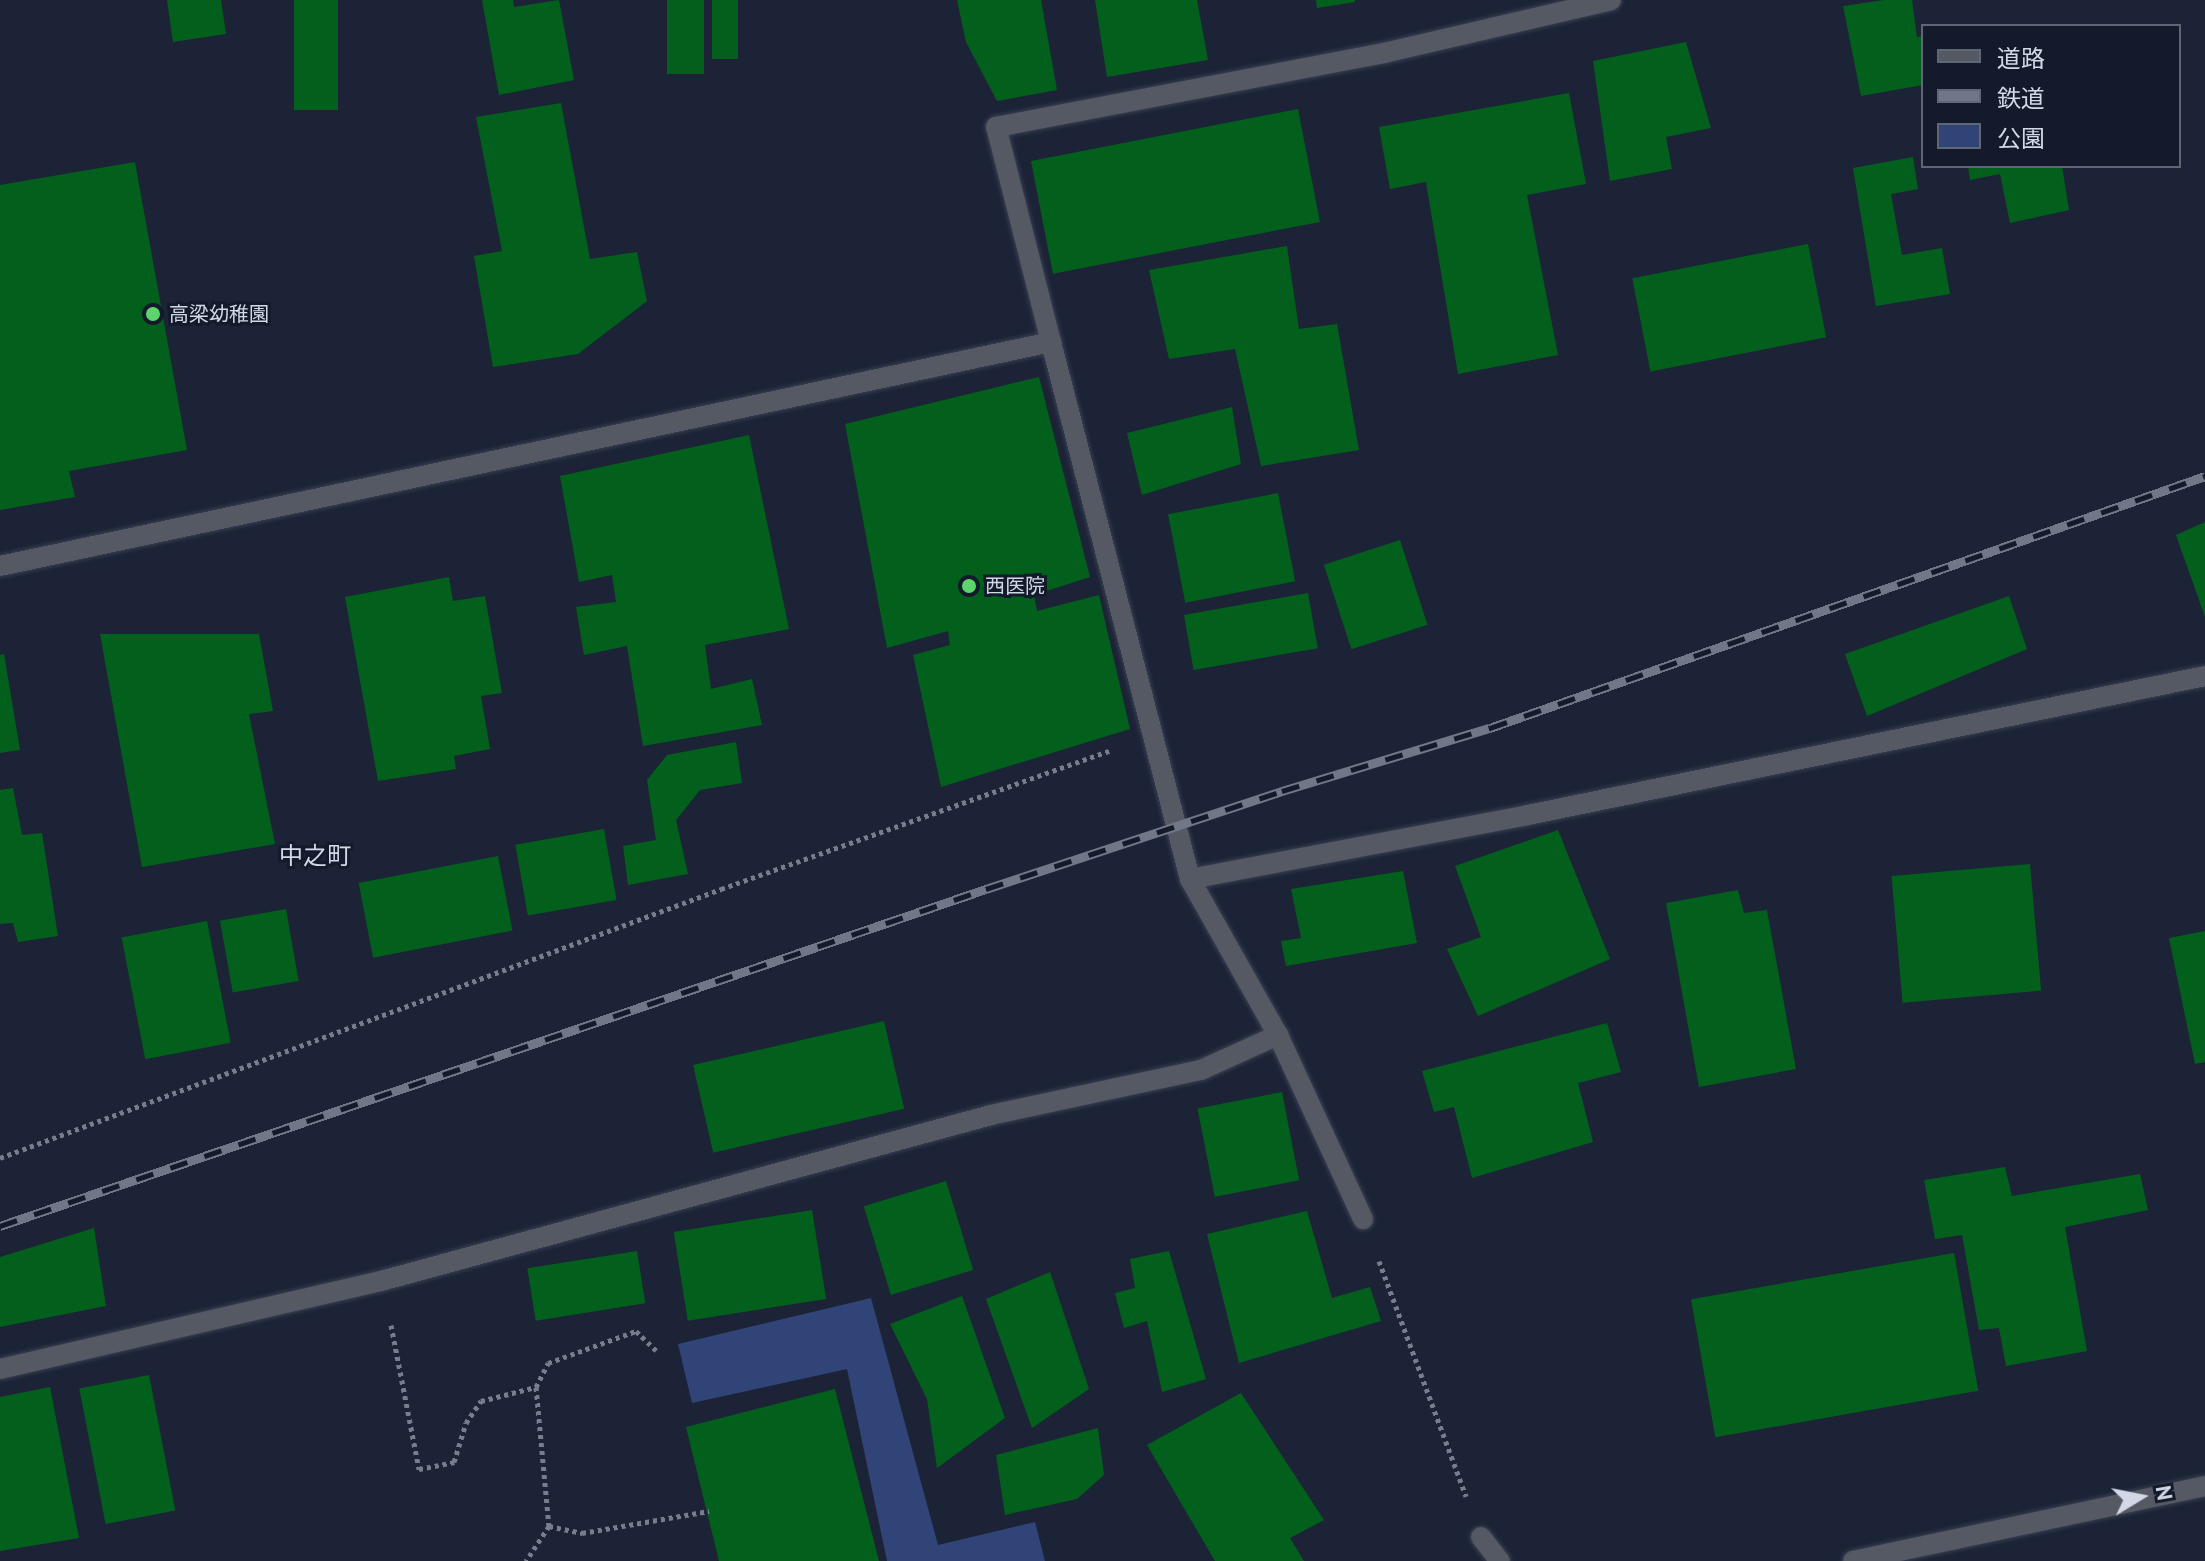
<!DOCTYPE html>
<html>
<head>
<meta charset="utf-8">
<style>
  body { margin:0 }
  #map { position:relative; width:2205px; height:1561px; overflow:hidden; background:#1c2336; font-family:"PT Sans","Noto Sans JP",sans-serif }
  div>[style] { position:absolute }
  [style*='--x'] { left:calc(var(--x)*1px); top:calc(var(--y)*1px); width:calc(var(--w)*1px); rotate:calc(var(--a)*1deg) }
  .green>* { inset:0; background:#314477 }
  .building>* { inset:0; background:#03601c; transform-origin:0 0 }
  .path>* { height:5px; margin-top:-2.5px; transform-origin:0; background:repeating-linear-gradient(90deg,#777d8d 0 4px,transparent 0 8px) }
  .roads { filter:drop-shadow(0 0 2px #394052) drop-shadow(0 0 2px #394052) }
  .street>* { height:20px; margin:-10px; padding:0 10px; transform-origin:10px; border-radius:10px; background:#555963 }
  .rail>* { height:9px; margin-top:-4.5px; transform-origin:0; background:repeating-linear-gradient(90deg,#131a2c 0 18px,#717788 0 36px); box-sizing:border-box; border-block:2px solid #717788 }
  .dots>* { width:22px; height:22px; translate:-50% -50%; box-sizing:border-box; border:4px solid #131a2c; border-radius:50% }
  span { translate:-50% -50%; white-space:nowrap; text-align:center; line-height:1.15; -webkit-text-stroke:6px #131a2c; paint-order:stroke }
  .poi-label { font-size:20px; color:#d2d8e5 }
  .left { translate:0 -50%; text-align:left }
  .quarter-label { font-size:24px; color:#d2d8e5 }
  .legend { position:absolute; left:1921px; top:24px; width:260px; height:144px; box-sizing:border-box; background:#131a2c; border:2px solid #5f6676; margin:0; padding:10px 14px; list-style:none; font-size:24px; color:#d2d8e5 }
  .legend li { display:flex; align-items:center; gap:16px; height:40px }
  .legend b { width:40px; border:2px solid #5f6676 }
  .north { position:absolute; left:2101px; top:1457px; width:80px; height:80px; -webkit-text-stroke:6px #131a2c; paint-order:stroke; rotate:80deg; font-size:22px; font-weight:700; line-height:32px; text-align:center; color:#d2d8e5 }
  .north::after { content:''; display:block; margin:auto; width:28px; height:36px; background:#d2d8e5; clip-path:polygon(50% 0,100% 100%,50% 72%,0 100%) }
</style>
</head>
<body>
<div id="map">
  <div class="green">
    <i style="clip-path:polygon(871px 1298px,938px 1545px,1035px 1522px,1045px 1561px,887px 1561px,847px 1369px,692px 1403px,678px 1344px)"></i>
  </div>
  <div class="building">
    <i style="clip-path:polygon(167px 0,221px 0,226px 34px,173px 42px)"></i>
    <i style="left:294px;top:0;width:44px;height:110px"></i>
    <i style="clip-path:polygon(482px 0,513px 0,514px 7px,559px 0,574px 80px,499px 95px)"></i>
    <i style="left:667px;top:0;width:37px;height:74px"></i>
    <i style="left:712px;top:0;width:26px;height:59px"></i>
    <i style="clip-path:polygon(957px 0,1041px 0,1057px 90px,997px 101px,966px 42px)"></i>
    <i style="clip-path:polygon(1095px 0,1197px 0,1208px 60px,1107px 77px)"></i>
    <i style="clip-path:polygon(1316px 0,1355px 0,1355px 2px,1317px 8px)"></i>
    <i style="clip-path:polygon(1884px 0,1912px 0,1917px 37px,1923px 36px,1923px 85px,1861px 96px,1843px 6px)"></i>
    <i style="clip-path:polygon(1686px 42px,1711px 128px,1666px 137px,1672px 169px,1610px 181px,1593px 61px)"></i>
    <i style="clip-path:polygon(1569px 93px,1586px 184px,1527px 195px,1558px 355px,1458px 374px,1426px 182px,1390px 189px,1379px 127px)"></i>
    <i style="clip-path:polygon(561px 103px,590px 259px,637px 252px,647px 301px,578px 354px,493px 367px,474px 256px,502px 251px,476px 117px)"></i>
    <i style="left:1298px;top:109px;width:115px;height:272px;rotate:79deg"></i>
    <i style="clip-path:polygon(1913px 157px,1918px 189px,1891px 194px,1902px 255px,1942px 248px,1950px 294px,1876px 306px,1853px 168px)"></i>
    <i style="clip-path:polygon(135px 162px,187px 450px,69px 471px,75px 497px,0 510px,0 185px)"></i>
    <i style="clip-path:polygon(1968px 166px,2062px 166px,2069px 210px,2010px 223px,2000px 174px,1970px 180px)"></i>
    <i style="left:1808px;top:244px;width:95px;height:179px;rotate:79deg"></i>
    <i style="clip-path:polygon(1287px 246px,1299px 329px,1337px 324px,1359px 450px,1261px 466px,1235px 349px,1169px 359px,1149px 270px)"></i>
    <i style="clip-path:polygon(1039px 377px,1090px 577px,1034px 595px,1037px 611px,1099px 595px,1130px 729px,941px 787px,913px 655px,950px 645px,948px 631px,887px 648px,845px 424px)"></i>
    <i style="clip-path:polygon(1232px 407px,1241px 464px,1142px 495px,1127px 433px)"></i>
    <i style="clip-path:polygon(749px 435px,789px 629px,705px 645px,711px 689px,752px 679px,762px 725px,643px 746px,627px 646px,584px 655px,576px 607px,616px 602px,612px 575px,579px 582px,560px 476px)"></i>
    <i style="left:1278px;top:493px;width:90px;height:112px;rotate:79deg"></i>
    <i style="clip-path:polygon(2205px 522px,2205px 617px,2176px 535px)"></i>
    <i style="left:1400px;top:540px;width:89px;height:80px;rotate:72deg"></i>
    <i style="clip-path:polygon(449px 577px,453px 601px,485px 596px,502px 693px,481px 696px,490px 749px,454px 756px,456px 769px,378px 781px,345px 597px)"></i>
    <i style="left:1308px;top:593px;width:56px;height:126px;rotate:80deg"></i>
    <i style="clip-path:polygon(2009px 596px,2027px 649px,1867px 716px,1845px 654px)"></i>
    <i style="clip-path:polygon(100px 634px,259px 634px,273px 711px,249px 714px,275px 844px,142px 867px)"></i>
    <i style="clip-path:polygon(4px 654px,20px 750px,0 753px,0 655px)"></i>
    <i style="clip-path:polygon(736px 742px,742px 783px,700px 790px,676px 820px,688px 874px,628px 885px,623px 846px,656px 840px,647px 780px,667px 755px)"></i>
    <i style="clip-path:polygon(13px 788px,22px 835px,42px 833px,58px 936px,18px 942px,13px 923px,0 924px,0 790px)"></i>
    <i style="left:604px;top:829px;width:72px;height:90px;rotate:80deg"></i>
    <i style="clip-path:polygon(1558px 830px,1610px 959px,1478px 1016px,1447px 949px,1481px 937px,1455px 866px)"></i>
    <i style="left:498px;top:856px;width:76px;height:142px;rotate:79deg"></i>
    <i style="left:2030px;top:864px;width:127px;height:139px;rotate:85deg"></i>
    <i style="clip-path:polygon(1403px 871px,1417px 943px,1286px 966px,1281px 941px,1301px 938px,1291px 889px)"></i>
    <i style="clip-path:polygon(1738px 890px,1744px 913px,1767px 910px,1796px 1069px,1699px 1087px,1666px 903px)"></i>
    <i style="left:286px;top:909px;width:73px;height:67px;rotate:80deg"></i>
    <i style="left:207px;top:921px;width:124px;height:87px;rotate:79deg"></i>
    <i style="clip-path:polygon(2205px 931px,2205px 1062px,2195px 1064px,2169px 938px)"></i>
    <i style="left:884px;top:1021px;width:90px;height:196px;rotate:77deg"></i>
    <i style="clip-path:polygon(1607px 1023px,1621px 1072px,1578px 1083px,1593px 1142px,1472px 1178px,1454px 1107px,1434px 1112px,1422px 1071px)"></i>
    <i style="left:1282px;top:1092px;width:90px;height:86px;rotate:79deg"></i>
    <i style="clip-path:polygon(2005px 1167px,2012px 1196px,2140px 1174px,2148px 1210px,2065px 1227px,2087px 1351px,2006px 1366px,1999px 1328px,1979px 1330px,1962px 1235px,1935px 1239px,1924px 1180px)"></i>
    <i style="left:946px;top:1181px;width:93px;height:86px;rotate:73deg"></i>
    <i style="left:812px;top:1210px;width:90px;height:140px;rotate:81deg"></i>
    <i style="clip-path:polygon(1307px 1211px,1332px 1298px,1370px 1287px,1381px 1321px,1239px 1363px,1207px 1234px)"></i>
    <i style="clip-path:polygon(94px 1228px,106px 1306px,0 1327px,0 1257px)"></i>
    <i style="left:637px;top:1251px;width:53px;height:111px;rotate:81deg"></i>
    <i style="clip-path:polygon(1169px 1251px,1206px 1379px,1162px 1392px,1147px 1321px,1124px 1328px,1115px 1293px,1135px 1288px,1130px 1259px)"></i>
    <i style="left:1954px;top:1253px;width:140px;height:267px;rotate:80deg"></i>
    <i style="clip-path:polygon(1050px 1272px,1089px 1389px,1032px 1428px,986px 1299px)"></i>
    <i style="clip-path:polygon(962px 1296px,1005px 1418px,937px 1468px,927px 1399px,890px 1324px)"></i>
    <i style="left:149px;top:1375px;width:138px;height:71px;rotate:79deg"></i>
    <i style="clip-path:polygon(50px 1387px,79px 1538px,0 1551px,0 1397px)"></i>
    <i style="clip-path:polygon(835px 1389px,879px 1561px,719px 1561px,686px 1427px)"></i>
    <i style="clip-path:polygon(1241px 1393px,1324px 1520px,1290px 1538px,1304px 1561px,1215px 1561px,1147px 1445px)"></i>
    <i style="clip-path:polygon(1098px 1428px,1104px 1475px,1077px 1499px,1005px 1515px,996px 1455px)"></i>
  </div>
  <div class="path">
    <i style="--x:0;--y:1158;--w:770;--a:-20.46"></i>
    <i style="--x:721;--y:889;--w:412;--a:-19.6"></i>
    <i style="--x:1379;--y:1261;--w:251;--a:69.7"></i>
    <i style="--x:391;--y:1325;--w:147;--a:79"></i>
    <i style="--x:419;--y:1469;--w:36;--a:-11"></i>
    <i style="--x:454;--y:1462;--w:41;--a:-72.9"></i>
    <i style="--x:466;--y:1423;--w:27;--a:-56"></i>
    <i style="--x:481;--y:1401;--w:57;--a:-14.3"></i>
    <i style="--x:536;--y:1387;--w:140;--a:84.7"></i>
    <i style="--x:549;--y:1526;--w:42;--a:123.3"></i>
    <i style="--x:536;--y:1387;--w:27;--a:-63"></i>
    <i style="--x:548;--y:1363;--w:94;--a:-20"></i>
    <i style="--x:636;--y:1331;--w:28;--a:44"></i>
    <i style="--x:549;--y:1526;--w:34;--a:12"></i>
    <i style="--x:582;--y:1533;--w:129;--a:-9.8"></i>
  </div>
  <div class="roads">
    <div class="street">
      <i style="--x:1051;--y:342;--w:222;--a:-104.3"></i>
      <i style="--x:996;--y:127;--w:395;--a:-10.8"></i>
      <i style="--x:1384;--y:53;--w:233;--a:-13.1"></i>
      <i style="--x:0;--y:566;--w:1075;--a:-12.03"></i>
      <i style="--x:1051;--y:342;--w:555;--a:75.49"></i>
      <i style="--x:1190;--y:879;--w:179;--a:60.6"></i>
      <i style="--x:1278;--y:1035;--w:203;--a:65.2"></i>
      <i style="--x:1190;--y:879;--w:344;--a:-10.7"></i>
      <i style="--x:1528;--y:815;--w:691;--a:-11.6"></i>
      <i style="--x:0;--y:1369;--w:391;--a:-13"></i>
      <i style="--x:381;--y:1281;--w:632;--a:-15.22"></i>
      <i style="--x:991;--y:1115;--w:215;--a:-12.1"></i>
      <i style="--x:1201;--y:1070;--w:85;--a:-24.4"></i>
      <i style="--x:1481;--y:1537;--w:31;--a:52"></i>
      <i style="--x:1853;--y:1561;--w:360;--a:-12"></i>
    </div>
  </div>
  <div class="rail">
    <i style="--x:0;--y:1226;--w:1042;--a:-18.87"></i>
    <i style="--x:986;--y:889;--w:312;--a:-18.3"></i>
    <i style="--x:1282;--y:791;--w:217;--a:-16.9"></i>
    <i style="--x:1490;--y:728;--w:758;--a:-19.41"></i>
  </div>
  <div class="dots">
    <i style="left:153px;top:314px;background:#5dd56c"></i>
    <i style="left:969px;top:586px;background:#5dd56c"></i>
  </div>
  <div class="poi-label">
    <span class="left" style="left:169px;top:314px">高梁幼稚園</span>
    <span class="left" style="left:985px;top:586px">西医院</span>
  </div>
  <div class="quarter-label">
    <span style="left:315px;top:856px">中之町</span>
  </div>
  <ul class="legend">
  <li><b style="height:10px;background:#555963"></b>道路</li>
  <li><b style="height:10px;background:#717788"></b>鉄道</li>
  <li><b style="height:22px;background:#314477"></b>公園</li>
  </ul>
  <div class="north">N</div>
</div>
</body>
</html>
